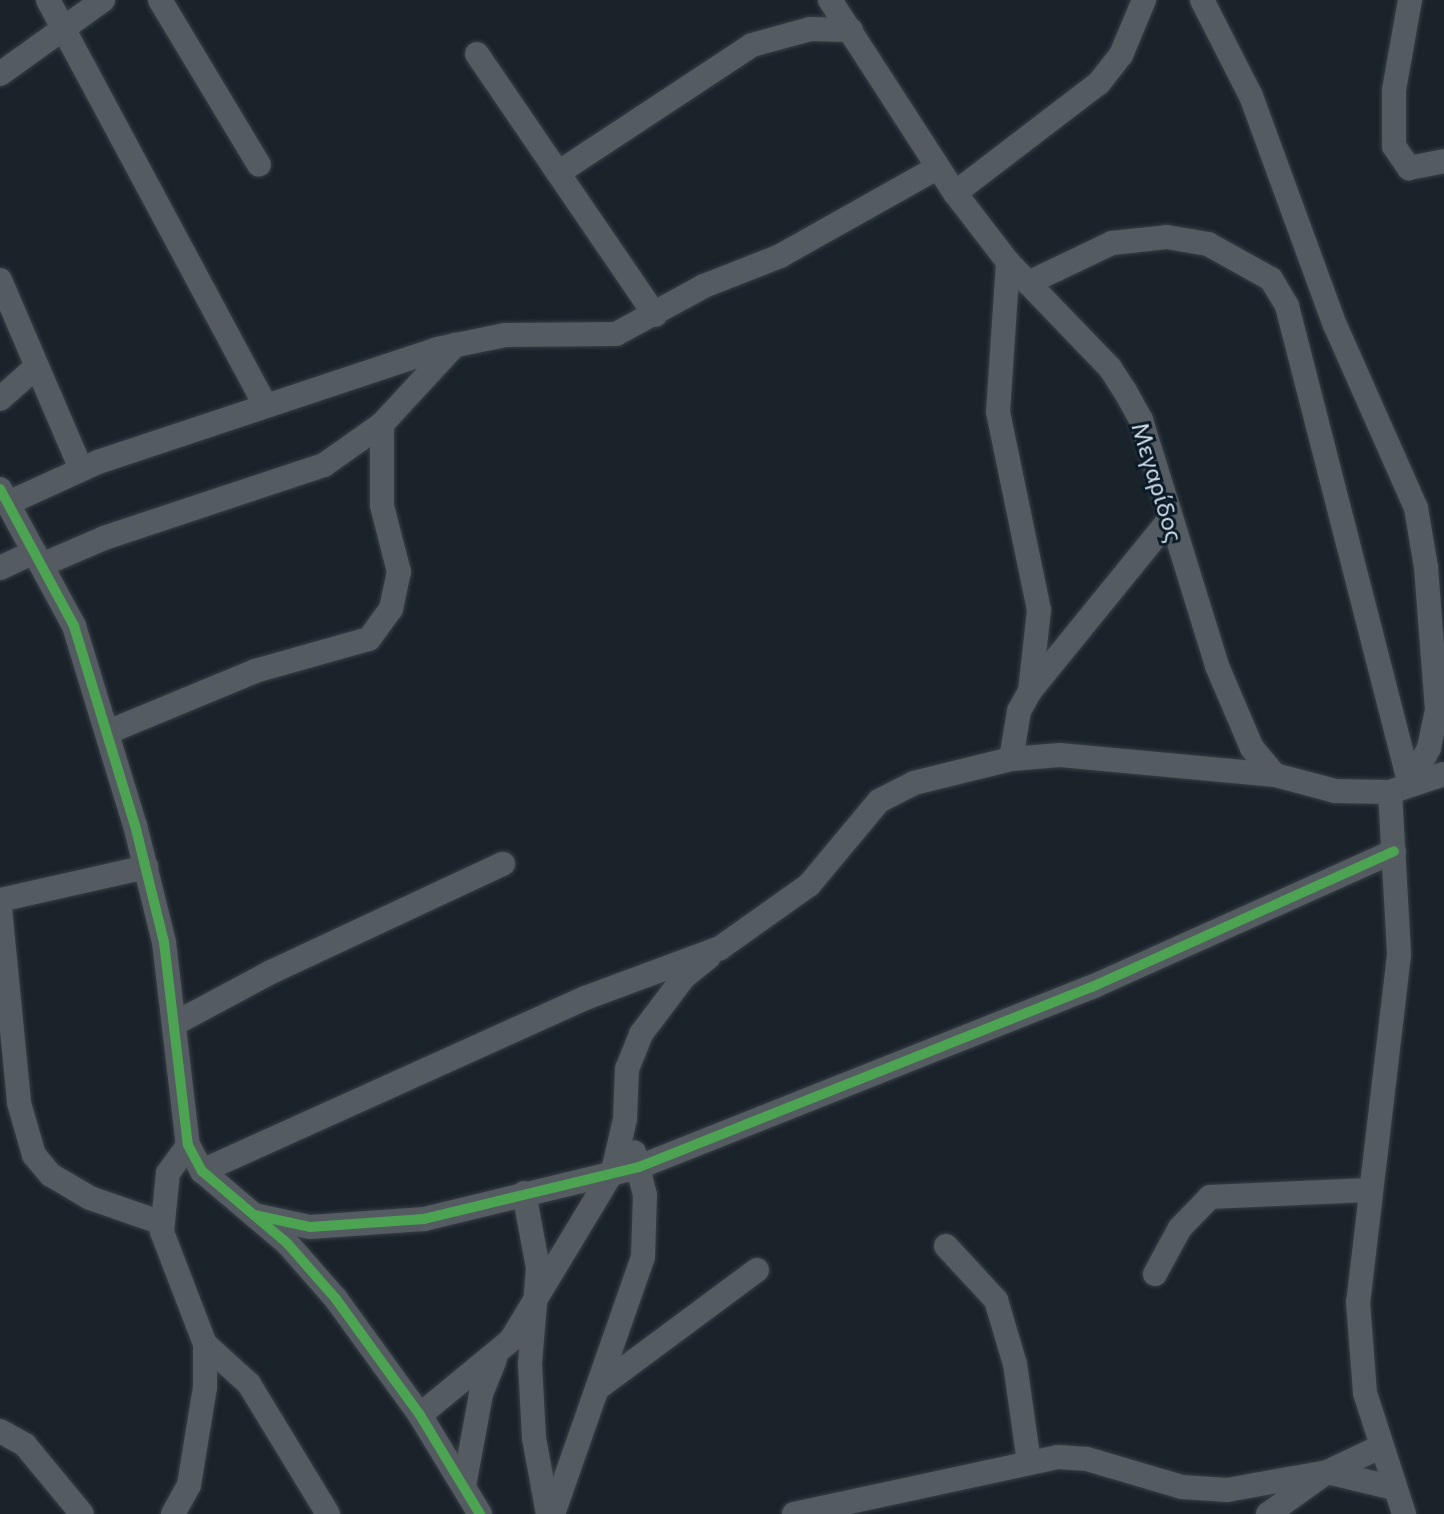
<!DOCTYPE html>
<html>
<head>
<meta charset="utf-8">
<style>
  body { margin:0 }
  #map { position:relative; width:1444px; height:1514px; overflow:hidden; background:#1a222a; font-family:Commissioner,sans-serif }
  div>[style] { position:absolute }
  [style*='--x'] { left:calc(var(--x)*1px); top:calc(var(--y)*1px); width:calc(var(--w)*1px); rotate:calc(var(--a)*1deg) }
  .roads { filter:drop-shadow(0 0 2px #373e45) drop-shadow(0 0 2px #373e45) }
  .minor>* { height:24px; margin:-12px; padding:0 12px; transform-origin:12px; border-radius:12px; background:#545b61 }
  .cycleway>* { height:10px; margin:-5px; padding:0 5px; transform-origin:5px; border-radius:5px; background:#4ca352 }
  span { translate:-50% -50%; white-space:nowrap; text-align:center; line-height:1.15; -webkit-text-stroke:6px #0a1927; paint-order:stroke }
  .street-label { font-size:24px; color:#d5dfe9 }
</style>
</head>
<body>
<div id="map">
  <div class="roads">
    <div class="minor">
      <i style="--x:48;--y:0;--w:459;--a:61.8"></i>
      <i style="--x:160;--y:0;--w:192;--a:59"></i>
      <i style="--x:830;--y:0;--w:230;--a:57.1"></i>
      <i style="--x:955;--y:193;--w:87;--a:52.5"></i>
      <i style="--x:1008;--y:262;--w:147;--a:46.1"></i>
      <i style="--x:1110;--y:368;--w:27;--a:57"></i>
      <i style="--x:1125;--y:391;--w:33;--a:61"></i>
      <i style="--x:1141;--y:420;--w:257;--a:72.8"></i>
      <i style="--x:1217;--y:666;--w:89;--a:66.9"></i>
      <i style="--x:1252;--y:748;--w:35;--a:50"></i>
      <i style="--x:1275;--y:775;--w:62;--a:14.9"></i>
      <i style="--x:1335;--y:791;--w:55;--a:1"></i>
      <i style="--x:1390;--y:792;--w:57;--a:-18.4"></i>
      <i style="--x:1202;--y:0;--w:108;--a:63"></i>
      <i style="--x:1251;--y:96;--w:244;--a:69.9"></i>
      <i style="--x:1335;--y:325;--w:200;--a:66.1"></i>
      <i style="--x:1416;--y:508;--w:60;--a:80.4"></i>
      <i style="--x:1426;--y:567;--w:143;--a:85.6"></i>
      <i style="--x:1437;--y:710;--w:39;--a:102"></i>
      <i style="--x:1429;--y:748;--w:41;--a:117.8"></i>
      <i style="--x:1410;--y:0;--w:91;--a:100.1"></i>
      <i style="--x:1394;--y:90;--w:56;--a:90"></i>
      <i style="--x:1394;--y:146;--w:27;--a:56"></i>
      <i style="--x:1409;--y:168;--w:36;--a:-11"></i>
      <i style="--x:477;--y:54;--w:316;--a:55.7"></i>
      <i style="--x:0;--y:74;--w:127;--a:-35.7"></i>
      <i style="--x:558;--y:173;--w:232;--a:-33.4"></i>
      <i style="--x:752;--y:45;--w:60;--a:-15.4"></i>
      <i style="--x:810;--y:29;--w:41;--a:1.4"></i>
      <i style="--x:955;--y:193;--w:181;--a:-37.4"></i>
      <i style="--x:1099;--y:83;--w:36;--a:-52"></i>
      <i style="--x:1121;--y:55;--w:60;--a:-67.3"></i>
      <i style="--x:1008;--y:262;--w:150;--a:93.8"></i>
      <i style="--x:998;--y:412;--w:202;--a:78.3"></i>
      <i style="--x:1039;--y:610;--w:81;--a:96.3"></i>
      <i style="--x:0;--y:280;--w:206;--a:66.8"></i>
      <i style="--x:1028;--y:283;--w:93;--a:-25.5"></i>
      <i style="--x:1112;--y:243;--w:55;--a:-6.2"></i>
      <i style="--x:1167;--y:237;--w:42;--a:9.7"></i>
      <i style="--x:1208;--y:244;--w:72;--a:29.1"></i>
      <i style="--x:1271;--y:279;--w:31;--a:59"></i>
      <i style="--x:1287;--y:306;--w:494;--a:75.6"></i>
      <i style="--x:0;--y:399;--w:47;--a:-41.5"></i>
      <i style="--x:0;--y:489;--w:156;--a:61.6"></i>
      <i style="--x:74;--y:626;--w:208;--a:73"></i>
      <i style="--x:135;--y:825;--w:121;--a:76.1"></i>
      <i style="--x:164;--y:942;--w:204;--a:83.3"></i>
      <i style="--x:188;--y:1145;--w:30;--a:62"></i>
      <i style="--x:202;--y:1171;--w:111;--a:40.3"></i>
      <i style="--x:287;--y:1243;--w:74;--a:48.8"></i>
      <i style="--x:336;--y:1299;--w:143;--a:54.1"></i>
      <i style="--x:420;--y:1415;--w:116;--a:58.8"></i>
      <i style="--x:6;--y:504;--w:101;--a:-24.5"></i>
      <i style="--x:98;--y:462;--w:357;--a:-18.4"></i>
      <i style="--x:437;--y:349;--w:69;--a:-11.6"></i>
      <i style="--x:505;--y:335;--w:111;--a:-0.5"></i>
      <i style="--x:616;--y:334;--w:100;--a:-28.6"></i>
      <i style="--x:704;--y:286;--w:82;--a:-21.5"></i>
      <i style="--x:780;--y:256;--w:180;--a:-29.3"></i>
      <i style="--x:44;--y:564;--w:65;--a:-23.4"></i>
      <i style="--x:104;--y:538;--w:232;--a:-18.4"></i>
      <i style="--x:324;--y:465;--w:71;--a:-35.3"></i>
      <i style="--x:382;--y:424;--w:108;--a:-47.3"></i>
      <i style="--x:0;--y:568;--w:38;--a:-25"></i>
      <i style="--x:108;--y:732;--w:159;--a:-22.5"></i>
      <i style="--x:255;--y:671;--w:118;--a:-15.7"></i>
      <i style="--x:369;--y:639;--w:37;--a:-54"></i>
      <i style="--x:391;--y:609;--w:38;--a:-78"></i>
      <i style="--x:399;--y:572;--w:68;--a:-104.4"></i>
      <i style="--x:382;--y:506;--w:82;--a:-90"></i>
      <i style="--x:1011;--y:759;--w:49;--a:-80.5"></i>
      <i style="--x:1019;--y:711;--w:23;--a:-61"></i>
      <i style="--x:1030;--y:691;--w:219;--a:-50.9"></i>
      <i style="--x:1390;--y:792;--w:163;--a:86.8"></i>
      <i style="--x:1399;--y:955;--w:349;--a:96.7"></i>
      <i style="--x:1358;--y:1302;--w:91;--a:85.6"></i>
      <i style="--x:1365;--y:1393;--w:127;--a:72.1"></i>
      <i style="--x:0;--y:900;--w:150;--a:-12.7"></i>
      <i style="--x:0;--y:908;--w:196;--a:84.4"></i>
      <i style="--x:19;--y:1103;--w:54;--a:73.9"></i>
      <i style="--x:34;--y:1155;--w:26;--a:50"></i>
      <i style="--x:51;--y:1175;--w:45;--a:30.5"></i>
      <i style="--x:90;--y:1198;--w:76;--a:19.1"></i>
      <i style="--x:176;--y:1023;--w:108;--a:-28.2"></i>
      <i style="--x:271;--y:972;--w:256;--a:-25"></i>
      <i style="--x:202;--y:1171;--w:420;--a:-24.3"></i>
      <i style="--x:585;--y:998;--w:144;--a:-20.3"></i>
      <i style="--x:720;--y:948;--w:109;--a:-35.3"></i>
      <i style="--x:809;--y:885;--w:109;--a:-50.2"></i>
      <i style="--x:879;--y:801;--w:39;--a:-27"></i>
      <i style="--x:914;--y:783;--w:100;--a:-13.9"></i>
      <i style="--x:1011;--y:759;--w:49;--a:-4.7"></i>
      <i style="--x:1060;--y:755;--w:216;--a:5.3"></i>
      <i style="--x:524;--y:1193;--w:76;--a:79.4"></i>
      <i style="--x:538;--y:1268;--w:96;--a:94.8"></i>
      <i style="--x:530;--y:1364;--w:74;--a:86.9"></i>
      <i style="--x:534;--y:1438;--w:77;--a:79.6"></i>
      <i style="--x:254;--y:1215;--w:57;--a:12.1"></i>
      <i style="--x:310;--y:1227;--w:114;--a:-4"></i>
      <i style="--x:424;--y:1219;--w:221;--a:-13.6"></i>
      <i style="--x:639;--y:1167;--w:487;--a:-21.7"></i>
      <i style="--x:1092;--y:987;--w:331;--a:-24.2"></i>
      <i style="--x:946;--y:1246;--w:74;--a:47.2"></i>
      <i style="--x:996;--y:1300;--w:67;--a:73.5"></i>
      <i style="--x:1015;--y:1364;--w:99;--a:81.9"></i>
      <i style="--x:1155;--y:1274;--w:52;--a:-61.5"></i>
      <i style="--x:1180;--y:1228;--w:43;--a:-45.9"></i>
      <i style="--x:1210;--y:1197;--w:158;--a:-2.5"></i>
      <i style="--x:205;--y:1344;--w:59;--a:42.3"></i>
      <i style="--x:249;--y:1384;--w:152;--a:58.7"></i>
      <i style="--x:598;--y:1388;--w:198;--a:-36.6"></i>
      <i style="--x:420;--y:1415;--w:118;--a:-39.5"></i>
      <i style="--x:511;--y:1340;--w:197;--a:-58.9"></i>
      <i style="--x:613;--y:1171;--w:53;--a:-77"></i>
      <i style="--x:625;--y:1119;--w:50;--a:-87.7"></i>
      <i style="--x:627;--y:1069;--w:38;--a:-68"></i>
      <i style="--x:641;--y:1034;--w:71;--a:-53"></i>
      <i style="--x:684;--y:977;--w:32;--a:-39"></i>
      <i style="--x:0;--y:1431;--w:29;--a:29"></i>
      <i style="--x:25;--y:1445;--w:89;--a:50.4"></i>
      <i style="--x:464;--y:1486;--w:94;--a:-79.5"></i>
      <i style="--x:481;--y:1394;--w:37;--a:-68"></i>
      <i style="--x:173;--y:1514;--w:33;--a:-61"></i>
      <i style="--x:189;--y:1485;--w:99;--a:-80.7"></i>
      <i style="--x:205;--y:1387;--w:43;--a:-90"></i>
      <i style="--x:205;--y:1344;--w:120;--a:-111"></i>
      <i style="--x:162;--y:1232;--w:59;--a:-84.2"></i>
      <i style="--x:168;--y:1173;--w:34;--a:-54"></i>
      <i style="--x:553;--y:1514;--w:272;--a:-70.7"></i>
      <i style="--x:643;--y:1257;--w:62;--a:-88.2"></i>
      <i style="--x:645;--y:1195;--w:44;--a:-104.3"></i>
      <i style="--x:794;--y:1514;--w:270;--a:-12.2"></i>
      <i style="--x:1058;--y:1457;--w:29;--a:4"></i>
      <i style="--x:1087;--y:1459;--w:99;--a:16.4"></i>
      <i style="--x:1182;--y:1487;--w:45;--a:3.8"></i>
      <i style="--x:1227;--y:1490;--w:102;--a:-10.2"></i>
      <i style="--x:1327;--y:1472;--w:59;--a:-25.3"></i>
      <i style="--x:1268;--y:1514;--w:72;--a:-35.4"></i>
      <i style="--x:1327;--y:1472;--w:69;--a:13.4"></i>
    </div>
  </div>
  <div class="cycleway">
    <i style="--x:0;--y:489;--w:156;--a:61.6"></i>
    <i style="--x:74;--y:626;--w:208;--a:73"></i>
    <i style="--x:135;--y:825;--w:121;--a:76.1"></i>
    <i style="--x:164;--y:942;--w:204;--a:83.3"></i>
    <i style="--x:188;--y:1145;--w:30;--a:62"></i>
    <i style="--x:202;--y:1171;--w:111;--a:40.3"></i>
    <i style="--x:287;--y:1243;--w:74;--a:48.8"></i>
    <i style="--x:336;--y:1299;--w:143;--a:54.1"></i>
    <i style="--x:420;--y:1415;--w:116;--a:58.8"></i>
    <i style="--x:254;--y:1215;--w:57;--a:12.1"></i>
    <i style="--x:310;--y:1227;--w:114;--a:-4"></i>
    <i style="--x:424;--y:1219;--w:221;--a:-13.6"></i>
    <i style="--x:639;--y:1167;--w:487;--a:-21.7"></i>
    <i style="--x:1092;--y:987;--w:331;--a:-24.2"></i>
  </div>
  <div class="street-label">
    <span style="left:1158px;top:482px;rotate:73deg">Μεγαρίδος</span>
  </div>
</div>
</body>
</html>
